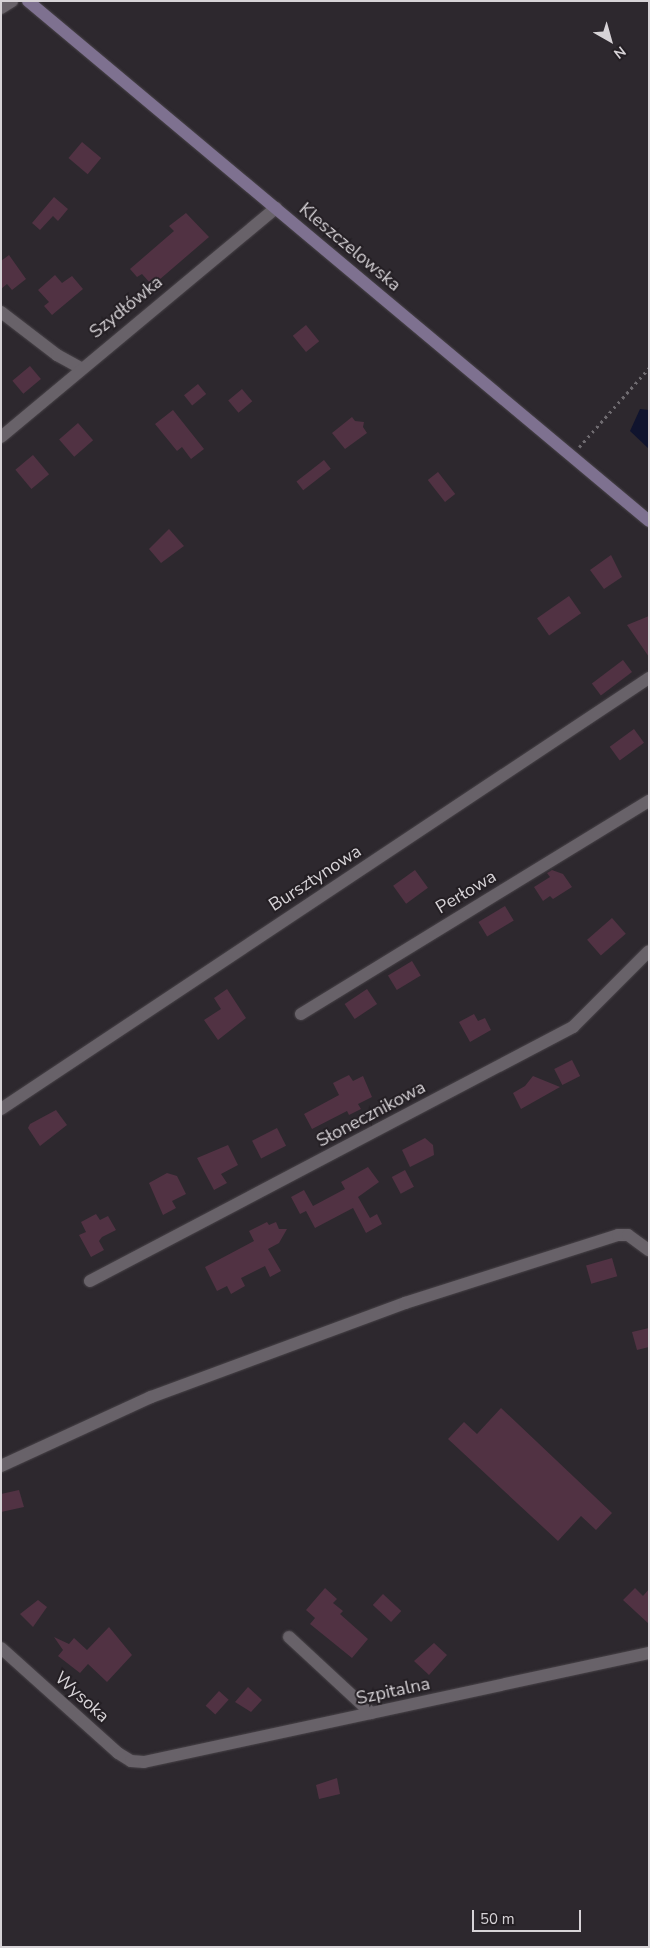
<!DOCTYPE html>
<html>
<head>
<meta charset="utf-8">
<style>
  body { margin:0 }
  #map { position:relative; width:650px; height:1948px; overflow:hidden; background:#2d282e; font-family:"Nunito Sans",sans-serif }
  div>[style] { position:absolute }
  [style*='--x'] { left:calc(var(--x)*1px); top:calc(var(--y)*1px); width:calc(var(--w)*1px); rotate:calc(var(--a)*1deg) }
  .water>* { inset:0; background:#10142e }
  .building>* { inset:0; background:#513243; transform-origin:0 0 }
  .path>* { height:2.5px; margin-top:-1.25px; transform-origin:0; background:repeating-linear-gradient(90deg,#6f6b70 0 2.5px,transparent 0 6.5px) }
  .roads { filter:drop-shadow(0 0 1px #484348) drop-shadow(0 0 1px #484348) }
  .minor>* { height:12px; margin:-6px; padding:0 6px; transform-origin:6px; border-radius:6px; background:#686269 }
  .secondary>* { height:12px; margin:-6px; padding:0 6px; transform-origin:6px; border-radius:6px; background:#7e7190 }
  span { translate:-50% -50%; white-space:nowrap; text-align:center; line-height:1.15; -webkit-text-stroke:4px #241f24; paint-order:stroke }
  .street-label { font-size:18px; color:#d7d3d7 }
  .frame { position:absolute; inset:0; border:2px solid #d7d3d7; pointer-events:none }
  .north { position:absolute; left:585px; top:15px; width:50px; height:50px; -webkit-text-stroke:4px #241f24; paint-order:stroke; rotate:142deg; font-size:14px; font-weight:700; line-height:20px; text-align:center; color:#d7d3d7 }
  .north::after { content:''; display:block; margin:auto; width:18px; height:22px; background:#d7d3d7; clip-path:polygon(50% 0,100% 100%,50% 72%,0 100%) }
  .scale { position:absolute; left:472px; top:1910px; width:109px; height:22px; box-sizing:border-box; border:2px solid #d7d3d7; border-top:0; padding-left:6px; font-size:15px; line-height:18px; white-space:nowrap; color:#d7d3d7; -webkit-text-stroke:4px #241f24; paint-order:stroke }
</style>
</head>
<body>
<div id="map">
  <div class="water">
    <i style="clip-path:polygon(640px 409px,649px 410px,649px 449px,630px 431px)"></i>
  </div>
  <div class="building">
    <i style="left:82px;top:142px;width:25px;height:21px;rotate:40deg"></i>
    <i style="clip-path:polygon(54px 197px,68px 209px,58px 221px,53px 216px,40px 230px,32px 223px)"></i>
    <i style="clip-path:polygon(186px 213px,209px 237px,159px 280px,151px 284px,142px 274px,137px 277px,130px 269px,174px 231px,169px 226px)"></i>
    <i style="clip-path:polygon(9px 255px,26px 279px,12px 290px,7px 284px,1px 289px,1px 261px)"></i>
    <i style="clip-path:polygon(55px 275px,62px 283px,72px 276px,83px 289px,52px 315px,44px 306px,49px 302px,38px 290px)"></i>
    <i style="left:306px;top:325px;width:21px;height:17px;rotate:51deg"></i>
    <i style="left:30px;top:366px;width:17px;height:23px;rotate:50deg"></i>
    <i style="left:198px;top:384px;width:13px;height:18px;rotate:51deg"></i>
    <i style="left:242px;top:389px;width:16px;height:18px;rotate:50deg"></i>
    <i style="clip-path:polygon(173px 410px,204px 449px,191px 459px,182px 447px,177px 451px,155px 424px)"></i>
    <i style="clip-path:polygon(352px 417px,355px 421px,364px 422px,363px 427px,367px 433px,345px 449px,332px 433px)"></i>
    <i style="left:78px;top:423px;width:23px;height:25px;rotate:49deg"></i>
    <i style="left:33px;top:455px;width:25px;height:23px;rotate:50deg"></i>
    <i style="left:324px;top:460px;width:11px;height:35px;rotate:52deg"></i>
    <i style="left:438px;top:472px;width:28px;height:13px;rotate:52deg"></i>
    <i style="clip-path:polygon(169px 529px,184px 546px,161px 563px,149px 549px)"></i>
    <i style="clip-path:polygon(611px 555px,622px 577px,604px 589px,590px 570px)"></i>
    <i style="left:569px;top:596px;width:21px;height:39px;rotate:55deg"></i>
    <i style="clip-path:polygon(649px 616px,649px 657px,627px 625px)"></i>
    <i style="left:623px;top:660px;width:15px;height:39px;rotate:53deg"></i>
    <i style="left:634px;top:729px;width:17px;height:30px;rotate:54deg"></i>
    <i style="left:415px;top:870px;width:22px;height:27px;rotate:54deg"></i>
    <i style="clip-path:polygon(552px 870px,563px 874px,572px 887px,553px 899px,550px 896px,543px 901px,534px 887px,550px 877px,547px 873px)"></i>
    <i style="left:505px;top:906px;width:17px;height:31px;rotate:59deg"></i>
    <i style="left:612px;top:918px;width:21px;height:33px;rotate:49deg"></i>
    <i style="left:412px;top:961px;width:17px;height:28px;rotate:59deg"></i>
    <i style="clip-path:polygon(227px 989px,246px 1018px,218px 1040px,204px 1020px,221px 1009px,214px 998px)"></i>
    <i style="left:367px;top:989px;width:18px;height:27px;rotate:56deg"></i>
    <i style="clip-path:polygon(474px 1014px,478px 1021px,485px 1018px,491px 1030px,470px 1042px,459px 1022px)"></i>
    <i style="left:572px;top:1060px;width:18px;height:20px;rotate:63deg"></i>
    <i style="clip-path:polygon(349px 1075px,353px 1081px,363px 1076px,372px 1097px,358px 1104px,361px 1109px,349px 1115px,347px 1111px,312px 1129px,304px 1114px,339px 1095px,333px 1083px)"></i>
    <i style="clip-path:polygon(533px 1076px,560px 1087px,521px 1109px,513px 1093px,525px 1086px)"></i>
    <i style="clip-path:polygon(56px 1110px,67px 1125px,40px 1146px,28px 1128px,30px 1124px)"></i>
    <i style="left:277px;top:1128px;width:20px;height:28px;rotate:63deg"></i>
    <i style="clip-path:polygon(425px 1138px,433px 1145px,434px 1155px,410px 1167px,402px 1150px)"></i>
    <i style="clip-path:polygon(228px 1145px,238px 1165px,221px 1174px,227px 1183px,214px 1190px,197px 1158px)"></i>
    <i style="clip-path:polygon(368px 1167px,379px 1182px,358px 1197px,370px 1218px,377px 1214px,382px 1224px,366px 1233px,353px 1208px,315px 1228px,306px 1211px,300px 1214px,291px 1197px,304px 1190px,313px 1206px,345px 1189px,341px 1182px)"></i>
    <i style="left:405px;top:1170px;width:19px;height:15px;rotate:62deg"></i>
    <i style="clip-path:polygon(167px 1173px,177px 1176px,186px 1194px,172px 1201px,176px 1208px,163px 1215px,149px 1183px)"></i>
    <i style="clip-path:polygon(96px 1214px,100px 1220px,108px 1216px,116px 1230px,102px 1237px,99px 1241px,104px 1250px,91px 1257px,79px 1235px,86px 1232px,81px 1222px)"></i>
    <i style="clip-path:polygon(267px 1222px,269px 1225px,276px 1222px,279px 1229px,287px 1229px,279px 1243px,268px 1249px,281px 1271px,270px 1277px,265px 1266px,241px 1278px,245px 1286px,231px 1294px,227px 1286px,217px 1291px,205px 1267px,254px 1241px,249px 1231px)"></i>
    <i style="left:612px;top:1258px;width:19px;height:27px;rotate:74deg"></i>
    <i style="clip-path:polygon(649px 1328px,649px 1347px,637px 1350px,632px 1332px)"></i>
    <i style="clip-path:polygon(501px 1408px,612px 1513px,596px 1530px,581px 1516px,558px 1541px,448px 1439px,464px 1422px,477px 1434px)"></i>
    <i style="clip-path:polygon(19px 1490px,24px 1507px,1px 1512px,1px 1494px)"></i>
    <i style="clip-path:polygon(325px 1588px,337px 1599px,333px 1603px,343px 1611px,340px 1614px,368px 1639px,352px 1658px,310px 1624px,315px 1618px,306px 1610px)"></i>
    <i style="clip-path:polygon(635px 1588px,643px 1596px,649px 1589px,649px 1624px,623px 1600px)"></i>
    <i style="left:383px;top:1594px;width:25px;height:15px;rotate:43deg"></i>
    <i style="clip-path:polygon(38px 1600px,47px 1607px,33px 1627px,20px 1614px)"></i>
    <i style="clip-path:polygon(109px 1627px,132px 1655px,107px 1682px,88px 1664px,80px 1673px,58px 1656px,63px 1650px,54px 1637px,69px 1644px,74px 1638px,87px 1650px)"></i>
    <i style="clip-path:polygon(434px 1643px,447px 1655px,429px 1675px,414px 1661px)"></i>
    <i style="clip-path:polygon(248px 1687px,262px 1700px,251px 1712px,235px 1702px)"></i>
    <i style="left:219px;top:1691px;width:13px;height:20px;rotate:42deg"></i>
    <i style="clip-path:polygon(337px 1778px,340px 1794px,319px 1799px,316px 1785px)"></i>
  </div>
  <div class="path">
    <i style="--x:579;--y:447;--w:106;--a:-48.5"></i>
  </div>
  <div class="roads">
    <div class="minor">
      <i style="--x:1;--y:8;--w:13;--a:-32"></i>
      <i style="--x:1;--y:312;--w:71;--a:37.5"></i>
      <i style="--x:57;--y:355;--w:26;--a:29"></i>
      <i style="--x:1;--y:437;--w:358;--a:-39.8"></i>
      <i style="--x:301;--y:1014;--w:408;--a:-31.5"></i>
      <i style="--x:1;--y:1109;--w:778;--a:-33.63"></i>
      <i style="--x:90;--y:1281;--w:546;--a:-27.74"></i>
      <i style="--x:573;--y:1027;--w:107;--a:-45"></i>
      <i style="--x:1;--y:1466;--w:165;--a:-24.7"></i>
      <i style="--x:151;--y:1397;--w:271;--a:-20.3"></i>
      <i style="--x:405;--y:1303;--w:224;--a:-17.7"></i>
      <i style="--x:618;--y:1235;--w:10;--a:0"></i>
      <i style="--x:628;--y:1235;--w:26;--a:36"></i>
      <i style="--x:289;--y:1637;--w:112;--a:42.8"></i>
      <i style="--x:1;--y:1648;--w:157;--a:41.9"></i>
      <i style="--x:118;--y:1753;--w:15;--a:32"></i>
      <i style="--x:131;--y:1761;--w:13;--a:4"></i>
      <i style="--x:144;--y:1762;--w:517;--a:-12.18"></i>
    </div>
    <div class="secondary">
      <i style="--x:28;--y:1;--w:810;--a:39.94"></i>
    </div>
  </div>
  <div class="street-label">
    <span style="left:350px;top:247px;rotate:40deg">Kleszczelowska</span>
    <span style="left:126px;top:307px;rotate:-39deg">Szydłówka</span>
    <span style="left:315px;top:878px;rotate:-33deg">Bursztynowa</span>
    <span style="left:466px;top:892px;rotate:-31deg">Perłowa</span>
    <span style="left:371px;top:1114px;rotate:-28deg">Słonecznikowa</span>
    <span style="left:393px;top:1691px;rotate:-12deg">Szpitalna</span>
    <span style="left:82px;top:1697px;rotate:42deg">Wysoka</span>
  </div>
  <div class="frame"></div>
  <div class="north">N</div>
  <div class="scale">50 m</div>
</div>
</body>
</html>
